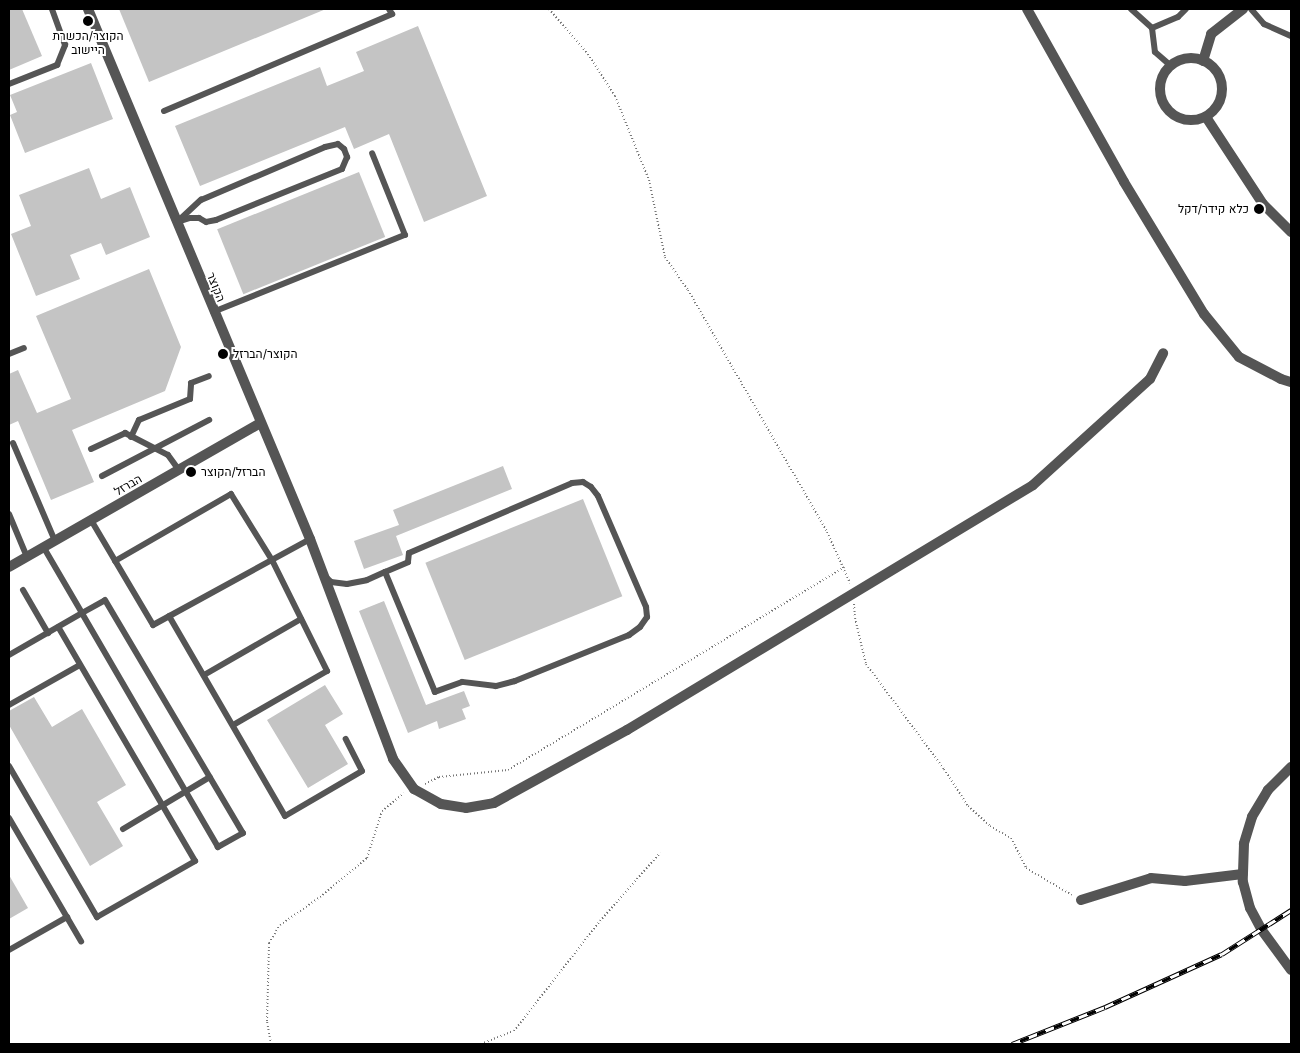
<!DOCTYPE html>
<html>
<head>
<meta charset="utf-8">
<style>
  body { margin:0 }
  #map { position:relative; width:1300px; height:1053px; overflow:hidden; background:#fff; font-family:Inter,Heebo,sans-serif }
  div>[style] { position:absolute }
  [style*='--x'] { left:calc(var(--x)*1px); top:calc(var(--y)*1px); width:calc(var(--w)*1px); rotate:calc(var(--a)*1deg) }
  .building>* { inset:0; background:#c4c4c4; transform-origin:0 0 }
  .path>* { height:2px; margin-top:-1px; transform-origin:0; background:repeating-linear-gradient(90deg,#777 0 1px,transparent 0 3.5px) }
  .service>* { height:6px; margin:-3px; padding:0 3px; transform-origin:3px; border-radius:3px; background:#555 }
  .minor>* { height:10px; margin:-5px; padding:0 5px; transform-origin:5px; border-radius:5px; background:#555 }
  .minor>.ring { margin:-5px; padding:0; box-sizing:content-box; background:none; border:10px solid #555; border-radius:50% }
  .rail>* { height:5px; margin-top:-2.5px; transform-origin:0; background:repeating-linear-gradient(90deg,#fff 0 9px,#000 0 18px); box-sizing:border-box; border-block:1px solid #000 }
  .dots>* { width:14px; height:14px; translate:-50% -50%; box-sizing:border-box; border:2px solid #fff; border-radius:50% }
  span { translate:-50% -50%; white-space:nowrap; text-align:center; line-height:1.15; -webkit-text-stroke:4px #fff; paint-order:stroke }
  .poi-label { font-size:12px; color:#000 }
  .right { translate:-100% -50%; text-align:right }
  .left { translate:0 -50%; text-align:left }
  .street-label { font-size:12px; color:#000 }
  .frame { position:absolute; inset:0; border:10px solid #000; pointer-events:none }
</style>
</head>
<body>
<div id="map">
  <div class="building">
    <i style="clip-path:polygon(9px 9px,22px 9px,42px 56px,9px 70px)"></i>
    <i style="clip-path:polygon(119px 9px,326px 9px,149px 82px)"></i>
    <i style="clip-path:polygon(418px 26px,487px 196px,424px 222px,389px 134px,354px 149px,345px 127px,200px 186px,175px 126px,320px 67px,327px 86px,364px 71px,356px 52px)"></i>
    <i style="clip-path:polygon(91px 63px,113px 119px,25px 153px,10px 115px,17px 112px,10px 95px)"></i>
    <i style="clip-path:polygon(89px 168px,101px 199px,130px 187px,150px 237px,106px 255px,101px 243px,70px 255px,80px 279px,36px 296px,11px 234px,31px 226px,19px 195px)"></i>
    <i style="left:359px;top:172px;width:70px;height:153px;rotate:68deg"></i>
    <i style="clip-path:polygon(149px 269px,181px 347px,165px 391px,72px 430px,94px 482px,51px 500px,18px 421px,9px 425px,9px 374px,18px 370px,37px 413px,71px 399px,36px 316px)"></i>
    <i style="clip-path:polygon(503px 466px,512px 489px,396px 536px,403px 555px,364px 569px,354px 541px,399px 525px,393px 510px)"></i>
    <i style="left:583px;top:499px;width:105px;height:170px;rotate:68deg"></i>
    <i style="clip-path:polygon(384px 601px,426px 705px,464px 691px,470px 706px,462px 709px,466px 719px,439px 729px,437px 721px,408px 733px,359px 611px)"></i>
    <i style="clip-path:polygon(325px 685px,343px 714px,325px 725px,348px 764px,308px 788px,267px 720px)"></i>
    <i style="clip-path:polygon(34px 697px,52px 727px,82px 709px,126px 785px,97px 802px,123px 846px,90px 866px,9px 725px,9px 711px)"></i>
    <i style="clip-path:polygon(9px 875px,28px 908px,9px 919px)"></i>
  </div>
  <div class="path">
    <i style="--x:549;--y:9;--w:60;--a:49.1"></i>
    <i style="--x:588;--y:54;--w:50;--a:57.3"></i>
    <i style="--x:615;--y:96;--w:91;--a:68"></i>
    <i style="--x:649;--y:180;--w:79;--a:78.3"></i>
    <i style="--x:665;--y:257;--w:40;--a:55.1"></i>
    <i style="--x:688;--y:290;--w:279;--a:60.1"></i>
    <i style="--x:827;--y:532;--w:56;--a:65.7"></i>
    <i style="--x:854;--y:604;--w:14;--a:86"></i>
    <i style="--x:855;--y:618;--w:47;--a:76.6"></i>
    <i style="--x:866;--y:664;--w:131;--a:53.4"></i>
    <i style="--x:944;--y:769;--w:44;--a:57"></i>
    <i style="--x:968;--y:806;--w:30;--a:42"></i>
    <i style="--x:990;--y:826;--w:24;--a:30"></i>
    <i style="--x:1011;--y:838;--w:34;--a:63"></i>
    <i style="--x:1026;--y:868;--w:53;--a:30.4"></i>
    <i style="--x:425;--y:784;--w:16;--a:-27"></i>
    <i style="--x:439;--y:777;--w:69;--a:-5.8"></i>
    <i style="--x:508;--y:770;--w:393;--a:-31.1"></i>
    <i style="--x:271;--y:1044;--w:23;--a:-100"></i>
    <i style="--x:267;--y:1021;--w:78;--a:-88.5"></i>
    <i style="--x:269;--y:943;--w:21;--a:-59"></i>
    <i style="--x:280;--y:925;--w:49;--a:-35"></i>
    <i style="--x:320;--y:897;--w:61;--a:-39.7"></i>
    <i style="--x:367;--y:858;--w:49;--a:-72.3"></i>
    <i style="--x:382;--y:811;--w:28;--a:-39"></i>
    <i style="--x:481;--y:1044;--w:35;--a:-22"></i>
    <i style="--x:514;--y:1031;--w:140;--a:-52"></i>
    <i style="--x:600;--y:921;--w:91;--a:-48.6"></i>
  </div>
  <div class="service">
    <i style="--x:1131;--y:9;--w:28;--a:42"></i>
    <i style="--x:1152;--y:28;--w:24;--a:83"></i>
    <i style="--x:1155;--y:52;--w:20;--a:41"></i>
    <i style="--x:1251;--y:9;--w:20;--a:49"></i>
    <i style="--x:1264;--y:24;--w:30;--a:24"></i>
    <i style="--x:1152;--y:28;--w:28;--a:-23"></i>
    <i style="--x:1178;--y:17;--w:11;--a:-45"></i>
    <i style="--x:9;--y:84;--w:52;--a:-21.6"></i>
    <i style="--x:57;--y:65;--w:22;--a:-68"></i>
    <i style="--x:65;--y:45;--w:38;--a:-110"></i>
    <i style="--x:164;--y:111;--w:248;--a:-23"></i>
    <i style="--x:392;--y:14;--w:6;--a:-121"></i>
    <i style="--x:338;--y:144;--w:8;--a:40"></i>
    <i style="--x:344;--y:149;--w:9;--a:69"></i>
    <i style="--x:347;--y:157;--w:13;--a:113"></i>
    <i style="--x:342;--y:169;--w:136;--a:158"></i>
    <i style="--x:216;--y:220;--w:10;--a:169"></i>
    <i style="--x:206;--y:222;--w:8;--a:-150"></i>
    <i style="--x:199;--y:218;--w:9;--a:180"></i>
    <i style="--x:190;--y:218;--w:14;--a:163"></i>
    <i style="--x:177;--y:222;--w:33;--a:-43"></i>
    <i style="--x:201;--y:200;--w:135;--a:-23.1"></i>
    <i style="--x:325;--y:147;--w:13;--a:-13"></i>
    <i style="--x:213;--y:312;--w:207;--a:-21.9"></i>
    <i style="--x:405;--y:235;--w:88;--a:-111.9"></i>
    <i style="--x:9;--y:354;--w:16;--a:-22"></i>
    <i style="--x:131;--y:437;--w:19;--a:-65"></i>
    <i style="--x:139;--y:420;--w:55;--a:-22.4"></i>
    <i style="--x:190;--y:399;--w:16;--a:-86"></i>
    <i style="--x:191;--y:383;--w:19;--a:-21"></i>
    <i style="--x:13;--y:443;--w:107;--a:66.8"></i>
    <i style="--x:91;--y:449;--w:38;--a:-25"></i>
    <i style="--x:125;--y:433;--w:48;--a:27.1"></i>
    <i style="--x:168;--y:455;--w:19;--a:54"></i>
    <i style="--x:102;--y:476;--w:121;--a:-27.6"></i>
    <i style="--x:9;--y:514;--w:47;--a:67.3"></i>
    <i style="--x:91;--y:520;--w:122;--a:59.4"></i>
    <i style="--x:153;--y:625;--w:179;--a:-28.7"></i>
    <i style="--x:115;--y:561;--w:134;--a:-30"></i>
    <i style="--x:231;--y:494;--w:78;--a:58.2"></i>
    <i style="--x:272;--y:560;--w:124;--a:63.6"></i>
    <i style="--x:327;--y:671;--w:108;--a:150.1"></i>
    <i style="--x:327;--y:578;--w:6;--a:45"></i>
    <i style="--x:331;--y:582;--w:16;--a:7"></i>
    <i style="--x:347;--y:584;--w:20;--a:-11"></i>
    <i style="--x:367;--y:580;--w:20;--a:-24"></i>
    <i style="--x:385;--y:572;--w:25;--a:-23"></i>
    <i style="--x:408;--y:562;--w:9;--a:-84"></i>
    <i style="--x:409;--y:553;--w:177;--a:-23.2"></i>
    <i style="--x:572;--y:483;--w:11;--a:-5"></i>
    <i style="--x:583;--y:482;--w:9;--a:32"></i>
    <i style="--x:591;--y:487;--w:11;--a:52"></i>
    <i style="--x:598;--y:496;--w:121;--a:66.6"></i>
    <i style="--x:646;--y:607;--w:10;--a:84"></i>
    <i style="--x:647;--y:617;--w:12;--a:125"></i>
    <i style="--x:640;--y:627;--w:14;--a:144"></i>
    <i style="--x:629;--y:635;--w:123;--a:158"></i>
    <i style="--x:515;--y:681;--w:20;--a:165"></i>
    <i style="--x:496;--y:686;--w:34;--a:-173"></i>
    <i style="--x:462;--y:682;--w:29;--a:160"></i>
    <i style="--x:435;--y:692;--w:130;--a:-112.6"></i>
    <i style="--x:23;--y:590;--w:50;--a:59.8"></i>
    <i style="--x:169;--y:616;--w:231;--a:59.9"></i>
    <i style="--x:285;--y:816;--w:89;--a:-30.3"></i>
    <i style="--x:362;--y:771;--w:36;--a:-117"></i>
    <i style="--x:9;--y:655;--w:84;--a:-29.9"></i>
    <i style="--x:82;--y:613;--w:26;--a:-29"></i>
    <i style="--x:105;--y:600;--w:271;--a:59.4"></i>
    <i style="--x:243;--y:833;--w:29;--a:151"></i>
    <i style="--x:218;--y:847;--w:271;--a:-120.2"></i>
    <i style="--x:82;--y:613;--w:75;--a:-120.3"></i>
    <i style="--x:204;--y:675;--w:112;--a:-30"></i>
    <i style="--x:9;--y:705;--w:81;--a:-29.4"></i>
    <i style="--x:9;--y:766;--w:175;--a:59.8"></i>
    <i style="--x:97;--y:917;--w:113;--a:-29.7"></i>
    <i style="--x:195;--y:861;--w:271;--a:-120.3"></i>
    <i style="--x:9;--y:818;--w:143;--a:59.7"></i>
    <i style="--x:123;--y:829;--w:101;--a:-30.9"></i>
    <i style="--x:9;--y:950;--w:67;--a:-29.6"></i>
  </div>
  <div class="minor">
    <i style="--x:88;--y:9;--w:575;--a:67.27"></i>
    <i style="--x:310;--y:539;--w:235;--a:69.3"></i>
    <i style="--x:393;--y:759;--w:37;--a:55"></i>
    <i style="--x:414;--y:789;--w:31;--a:29"></i>
    <i style="--x:441;--y:804;--w:25;--a:9"></i>
    <i style="--x:466;--y:808;--w:28;--a:-10"></i>
    <i style="--x:494;--y:803;--w:152;--a:-28.8"></i>
    <i style="--x:627;--y:730;--w:474;--a:-31.1"></i>
    <i style="--x:1033;--y:485;--w:158;--a:-42.2"></i>
    <i style="--x:1150;--y:379;--w:29;--a:-63"></i>
    <i style="--x:1027;--y:9;--w:198;--a:60.7"></i>
    <i style="--x:1124;--y:182;--w:154;--a:58.8"></i>
    <i style="--x:1204;--y:314;--w:55;--a:50.9"></i>
    <i style="--x:1239;--y:357;--w:47;--a:27.6"></i>
    <i style="--x:1281;--y:379;--w:10;--a:17"></i>
    <i class="ring" style="left:1160px;top:58px;width:52px;height:52px"></i>
    <i style="--x:1203;--y:61;--w:28;--a:-73"></i>
    <i style="--x:1211;--y:34;--w:41;--a:-38"></i>
    <i style="--x:1206;--y:117;--w:104;--a:56.8"></i>
    <i style="--x:1263;--y:204;--w:40;--a:45"></i>
    <i style="--x:9;--y:567;--w:288;--a:-29.8"></i>
    <i style="--x:1291;--y:767;--w:33;--a:135"></i>
    <i style="--x:1268;--y:790;--w:31;--a:121"></i>
    <i style="--x:1252;--y:817;--w:28;--a:107"></i>
    <i style="--x:1244;--y:844;--w:38;--a:92"></i>
    <i style="--x:1243;--y:882;--w:27;--a:75"></i>
    <i style="--x:1250;--y:908;--w:24;--a:62"></i>
    <i style="--x:1261;--y:929;--w:51;--a:53.8"></i>
    <i style="--x:1081;--y:900;--w:73;--a:-17.4"></i>
    <i style="--x:1151;--y:878;--w:34;--a:5"></i>
    <i style="--x:1185;--y:881;--w:58;--a:-6.9"></i>
  </div>
  <div class="rail">
    <i style="--x:1012;--y:1044;--w:100;--a:-21.7"></i>
    <i style="--x:1105;--y:1007;--w:128;--a:-24.4"></i>
    <i style="--x:1222;--y:954;--w:82;--a:-32.5"></i>
  </div>
  <div class="dots">
    <i style="left:88px;top:21px;background:#000"></i>
    <i style="left:1259px;top:209px;background:#000"></i>
    <i style="left:223px;top:354px;background:#000"></i>
    <i style="left:191px;top:472px;background:#000"></i>
  </div>
  <div class="poi-label">
    <span style="left:88px;top:43px">הקוצר/הכשרת<br>היישוב</span>
    <span class="right" style="left:1249px;top:209px">כלא קידר/דקל</span>
    <span class="left" style="left:233px;top:354px">הקוצר/הברזל</span>
    <span class="left" style="left:201px;top:472px">הברזל/הקוצר</span>
  </div>
  <div class="street-label">
    <span style="left:216px;top:287px;rotate:68deg">הקוצר</span>
    <span style="left:128px;top:485px;rotate:-30deg">הברזל</span>
  </div>
  <div class="frame"></div>
</div>
</body>
</html>
